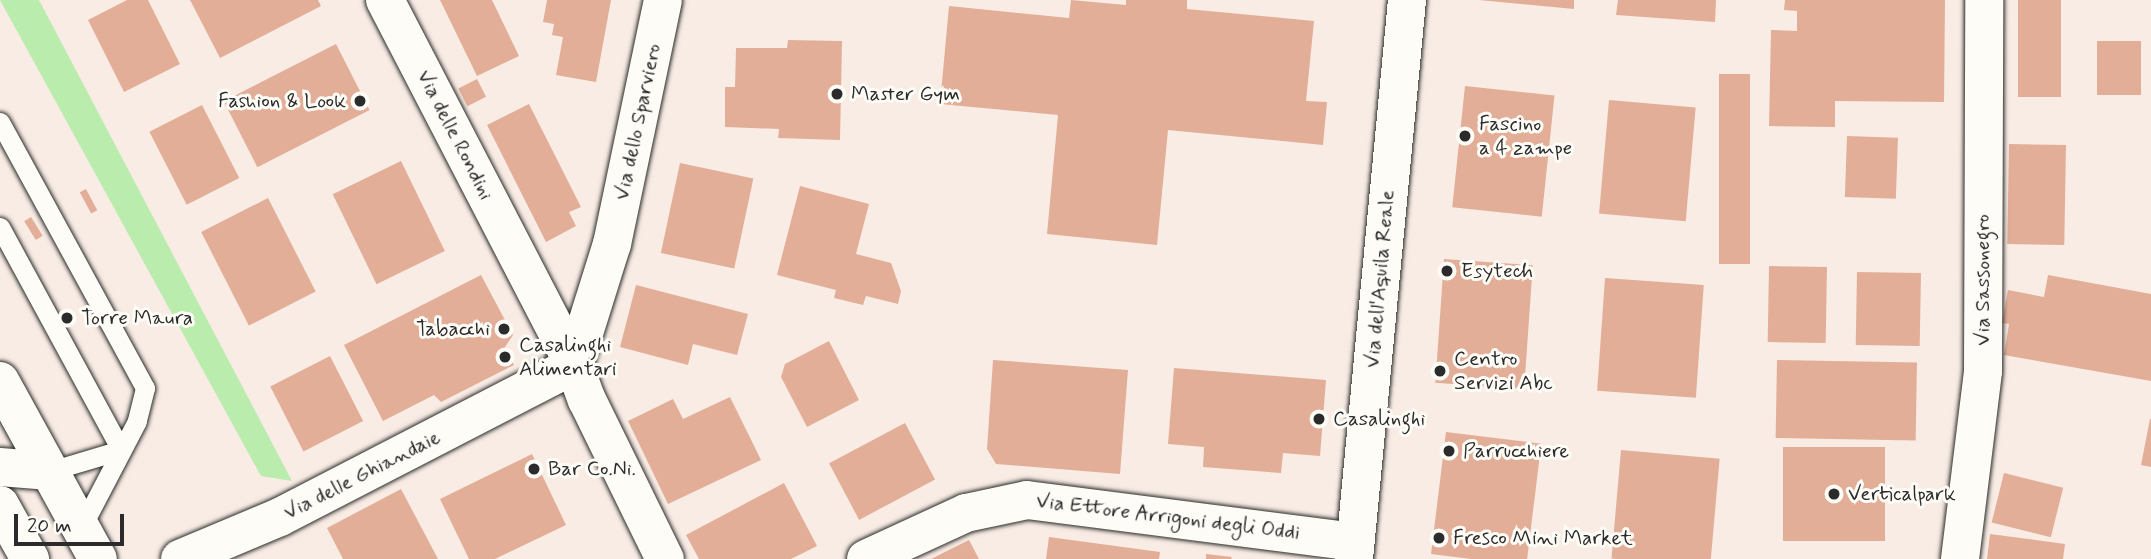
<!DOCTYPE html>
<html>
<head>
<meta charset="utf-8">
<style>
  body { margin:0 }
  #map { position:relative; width:2151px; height:559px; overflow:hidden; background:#f8ece4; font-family:Mynerve,sans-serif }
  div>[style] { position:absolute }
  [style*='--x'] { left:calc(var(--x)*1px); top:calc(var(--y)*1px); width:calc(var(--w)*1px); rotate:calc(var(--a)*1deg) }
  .green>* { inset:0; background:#b9ecad }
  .building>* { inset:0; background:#e3ae97; transform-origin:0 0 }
  .roads { filter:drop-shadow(0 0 2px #2b2b2b) drop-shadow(0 0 2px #2b2b2b) }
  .service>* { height:19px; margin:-9.5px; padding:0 9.5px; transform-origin:9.5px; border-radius:9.5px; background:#fdfcf7 }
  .minor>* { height:38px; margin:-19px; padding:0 19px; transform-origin:19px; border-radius:19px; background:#fdfcf7 }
  .tertiary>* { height:38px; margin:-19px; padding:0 19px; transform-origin:19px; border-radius:19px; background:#fdfcf7 }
  .dots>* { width:19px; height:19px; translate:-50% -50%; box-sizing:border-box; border:4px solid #fdfcf7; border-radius:50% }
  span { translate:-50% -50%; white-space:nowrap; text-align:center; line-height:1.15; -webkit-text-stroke:6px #fdfcf7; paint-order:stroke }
  .poi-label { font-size:21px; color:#2b2b2b }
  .left { translate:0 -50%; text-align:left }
  .right { translate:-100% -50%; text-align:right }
  .street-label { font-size:21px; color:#2b2b2b }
  .scale { position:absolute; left:14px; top:514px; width:110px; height:32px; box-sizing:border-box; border:4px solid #2b2b2b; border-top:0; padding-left:9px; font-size:21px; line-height:24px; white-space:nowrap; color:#2b2b2b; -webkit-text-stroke:5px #fdfcf7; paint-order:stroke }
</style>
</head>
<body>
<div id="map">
  <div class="green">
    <i style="clip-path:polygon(0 0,39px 0,292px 481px,261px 476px)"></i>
  </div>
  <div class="building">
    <i style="clip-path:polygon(127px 0,148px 0,180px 64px,124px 92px,88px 20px)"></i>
    <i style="clip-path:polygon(190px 0,318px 0,321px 6px,220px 58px)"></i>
    <i style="clip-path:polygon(440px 0,492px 0,519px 56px,477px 76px)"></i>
    <i style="clip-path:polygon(547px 0,611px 0,596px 82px,556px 75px,563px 37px,552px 35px,554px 24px,543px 22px)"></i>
    <i style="clip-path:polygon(1071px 0,1126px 5px,1126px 0,1187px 0,1187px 9px,1314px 21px,1306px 101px,1327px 102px,1323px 145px,1168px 130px,1157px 245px,1047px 234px,1058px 115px,940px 104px,949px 6px,1069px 18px)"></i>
    <i style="clip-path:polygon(1479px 0,1574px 0,1574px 9px)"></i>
    <i style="clip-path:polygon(1618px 0,1716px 0,1715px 22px,1616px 15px)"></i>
    <i style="clip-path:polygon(1785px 0,1945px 0,1944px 102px,1835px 101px,1835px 127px,1769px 126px,1771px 30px,1797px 31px,1797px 11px,1784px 10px)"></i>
    <i style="left:2018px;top:0;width:43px;height:97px"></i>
    <i style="clip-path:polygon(788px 40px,842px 41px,840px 140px,778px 138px,779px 129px,725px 127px,725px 87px,735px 87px,736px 48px,787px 48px)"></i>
    <i style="left:2097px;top:41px;width:44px;height:54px"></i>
    <i style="left:336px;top:44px;width:74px;height:126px;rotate:63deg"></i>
    <i style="left:1719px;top:74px;width:31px;height:190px"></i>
    <i style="left:477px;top:79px;width:20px;height:21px;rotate:63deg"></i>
    <i style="left:1465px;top:86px;width:90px;height:122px;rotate:6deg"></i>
    <i style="left:1609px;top:100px;width:87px;height:114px;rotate:5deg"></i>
    <i style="clip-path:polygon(529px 104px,581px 207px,569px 212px,576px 226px,546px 242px,487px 125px)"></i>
    <i style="left:202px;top:105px;width:82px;height:59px;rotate:63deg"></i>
    <i style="left:1847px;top:136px;width:51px;height:61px;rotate:2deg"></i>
    <i style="left:2009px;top:144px;width:57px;height:100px;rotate:1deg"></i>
    <i style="left:401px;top:161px;width:100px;height:76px;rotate:64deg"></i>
    <i style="left:680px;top:163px;width:75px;height:92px;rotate:12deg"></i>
    <i style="clip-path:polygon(800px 186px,869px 204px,856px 254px,891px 263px,901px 291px,898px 304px,866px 296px,863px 305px,834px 298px,836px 290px,777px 275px)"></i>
    <i style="left:86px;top:189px;width:24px;height:7px;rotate:62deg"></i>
    <i style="left:268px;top:198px;width:105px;height:75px;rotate:63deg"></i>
    <i style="left:31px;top:217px;width:22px;height:8px;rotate:58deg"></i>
    <i style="left:1444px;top:259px;width:89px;height:124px;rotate:4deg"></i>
    <i style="left:1769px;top:266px;width:58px;height:76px;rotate:1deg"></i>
    <i style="left:1857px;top:272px;width:64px;height:73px;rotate:1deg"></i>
    <i style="clip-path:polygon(481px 275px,513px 335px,505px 347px,514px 365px,441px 402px,434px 395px,383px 421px,344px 345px)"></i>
    <i style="clip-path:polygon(2048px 275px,2151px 294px,2151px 381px,2004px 355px,2009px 324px,2002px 323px,2008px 290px,2044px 297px)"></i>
    <i style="left:1605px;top:278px;width:99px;height:113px;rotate:4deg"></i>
    <i style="clip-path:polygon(636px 285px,748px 314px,737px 355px,693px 344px,688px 365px,620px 347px)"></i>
    <i style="clip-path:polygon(829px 341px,859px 400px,807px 427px,781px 377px,785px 364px)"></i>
    <i style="left:330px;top:356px;width:73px;height:67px;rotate:63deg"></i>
    <i style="clip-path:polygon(993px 360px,1128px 370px,1120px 474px,996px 464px,987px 449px)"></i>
    <i style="left:1777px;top:360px;width:140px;height:78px;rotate:1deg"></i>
    <i style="clip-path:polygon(1174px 368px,1326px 380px,1320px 456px,1283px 453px,1281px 473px,1203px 467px,1204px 447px,1168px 444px)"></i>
    <i style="clip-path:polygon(730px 397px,761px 460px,668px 504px,628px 421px,673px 399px,683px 419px)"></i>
    <i style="clip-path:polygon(2150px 419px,2151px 419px,2151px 467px,2141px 465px)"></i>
    <i style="left:905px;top:423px;width:64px;height:86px;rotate:62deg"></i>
    <i style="left:1446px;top:432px;width:96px;height:123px;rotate:7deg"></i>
    <i style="left:1783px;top:447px;width:102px;height:94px"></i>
    <i style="left:1621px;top:450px;width:99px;height:109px;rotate:5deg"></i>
    <i style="clip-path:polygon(532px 454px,566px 525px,495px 559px,469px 559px,440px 499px)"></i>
    <i style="left:2004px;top:473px;width:61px;height:51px;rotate:14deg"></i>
    <i style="clip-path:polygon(784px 483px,817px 546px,791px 559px,699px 559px,686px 535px)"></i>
    <i style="clip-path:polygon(401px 489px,438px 559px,343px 559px,327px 528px)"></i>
    <i style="clip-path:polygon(1990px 534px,2065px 544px,2063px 559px,1987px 559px)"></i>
    <i style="clip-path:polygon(1049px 537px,1160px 552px,1159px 559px,1046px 559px)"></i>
    <i style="clip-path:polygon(969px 540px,979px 559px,931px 559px)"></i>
    <i style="clip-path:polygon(1206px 554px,1232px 557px,1231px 559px,1206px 559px)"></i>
  </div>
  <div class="roads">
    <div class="service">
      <i style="--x:0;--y:122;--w:303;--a:61.4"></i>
      <i style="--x:145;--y:388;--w:34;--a:104"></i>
      <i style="--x:137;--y:421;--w:121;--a:117.6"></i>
      <i style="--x:0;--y:227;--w:254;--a:61.5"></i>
      <i style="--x:50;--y:471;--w:74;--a:-16.5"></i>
    </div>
    <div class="minor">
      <i style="--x:385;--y:0;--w:411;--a:62.6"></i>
      <i style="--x:574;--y:365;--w:37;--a:70"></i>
      <i style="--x:587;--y:400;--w:177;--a:63.9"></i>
      <i style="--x:0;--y:467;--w:50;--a:4.6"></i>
      <i style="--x:180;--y:559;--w:108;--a:-22.8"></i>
      <i style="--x:280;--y:517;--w:331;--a:-27.3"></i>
      <i style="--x:574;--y:365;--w:127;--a:-72.6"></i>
      <i style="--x:612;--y:244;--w:249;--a:-78.2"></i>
      <i style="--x:866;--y:559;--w:110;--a:-24.7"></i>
      <i style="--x:966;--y:513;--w:62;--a:-12"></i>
      <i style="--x:1027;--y:500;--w:331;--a:7.3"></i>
      <i style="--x:1354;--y:559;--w:562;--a:-84.58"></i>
      <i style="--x:1960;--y:559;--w:189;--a:-83"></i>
      <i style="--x:1983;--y:371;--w:371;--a:-89.8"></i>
    </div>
    <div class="tertiary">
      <i style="--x:0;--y:381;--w:203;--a:61.2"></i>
      <i style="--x:0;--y:505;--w:62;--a:60.9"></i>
    </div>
  </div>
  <div class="dots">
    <i style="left:837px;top:94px;background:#2b2b2b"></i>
    <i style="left:360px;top:101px;background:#2b2b2b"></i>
    <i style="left:1465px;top:136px;background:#2b2b2b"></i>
    <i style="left:1447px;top:271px;background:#2b2b2b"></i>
    <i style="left:67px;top:318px;background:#2b2b2b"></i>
    <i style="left:504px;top:329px;background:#2b2b2b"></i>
    <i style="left:505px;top:357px;background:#2b2b2b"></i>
    <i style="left:1440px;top:371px;background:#2b2b2b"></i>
    <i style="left:1319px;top:419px;background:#2b2b2b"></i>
    <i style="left:1449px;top:451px;background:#2b2b2b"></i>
    <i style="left:534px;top:469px;background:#2b2b2b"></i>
    <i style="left:1834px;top:494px;background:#2b2b2b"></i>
    <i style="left:1439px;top:538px;background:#2b2b2b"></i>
  </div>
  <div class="poi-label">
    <span class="left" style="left:851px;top:94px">Master Gym</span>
    <span class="right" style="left:346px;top:101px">Fashion &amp; Look</span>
    <span class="left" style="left:1479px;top:136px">Fascino<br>a 4 zampe</span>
    <span class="left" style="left:1461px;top:271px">Esytech</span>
    <span class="left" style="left:81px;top:318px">Torre Maura</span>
    <span class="right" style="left:490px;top:329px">Tabacchi</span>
    <span class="left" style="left:519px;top:357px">Casalinghi<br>Alimentari</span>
    <span class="left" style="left:1454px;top:371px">Centro<br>Servizi Abc</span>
    <span class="left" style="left:1333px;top:419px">Casalinghi</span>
    <span class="left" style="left:1463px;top:451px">Parrucchiere</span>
    <span class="left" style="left:548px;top:469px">Bar Co.Ni.</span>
    <span class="left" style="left:1848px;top:494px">Verticalpark</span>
    <span class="left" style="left:1453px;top:538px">Fresco Mini Market</span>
  </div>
  <div class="street-label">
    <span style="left:638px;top:122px;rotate:-78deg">Via dello Sparviero</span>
    <span style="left:455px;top:135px;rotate:63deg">Via delle Rondini</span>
    <span style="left:1380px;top:279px;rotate:-85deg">Via dell'Aquila Reale</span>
    <span style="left:1983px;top:280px;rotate:-90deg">Via Sassonegro</span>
    <span style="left:362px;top:475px;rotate:-27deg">Via delle Ghiandaie</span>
    <span style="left:1168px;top:517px;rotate:7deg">Via Ettore Arrigoni degli Oddi</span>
  </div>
  <div class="scale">20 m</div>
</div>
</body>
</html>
